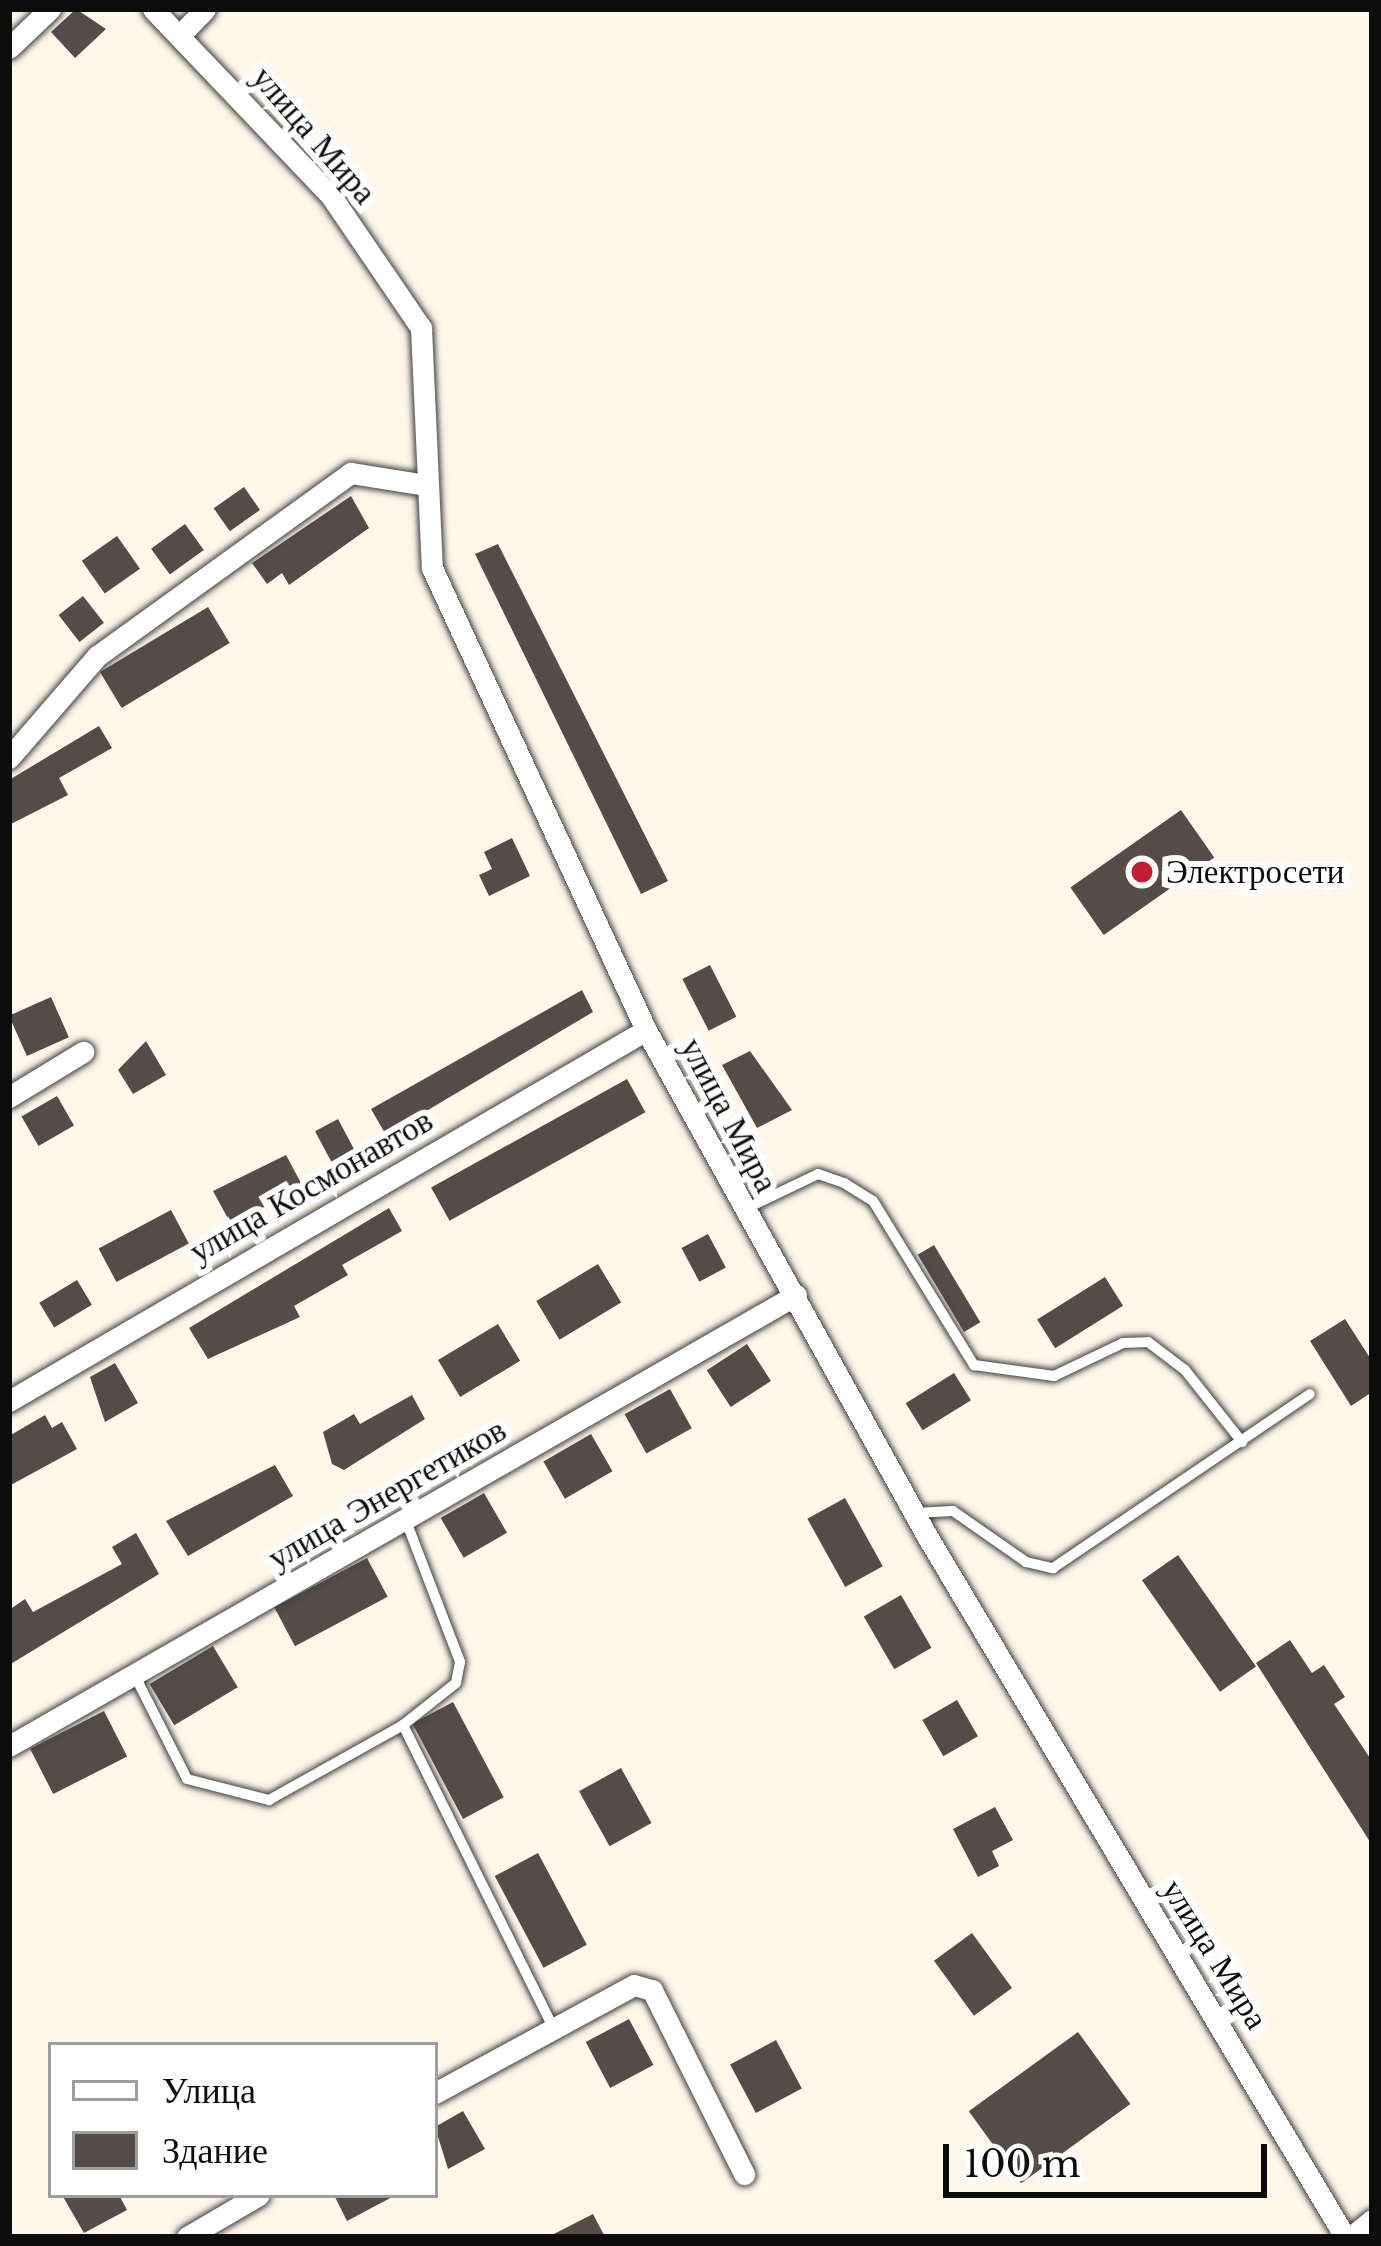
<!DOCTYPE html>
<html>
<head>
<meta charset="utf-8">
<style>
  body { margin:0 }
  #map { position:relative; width:1381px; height:2246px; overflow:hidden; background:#fff8ea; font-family:"Libre Baskerville",serif }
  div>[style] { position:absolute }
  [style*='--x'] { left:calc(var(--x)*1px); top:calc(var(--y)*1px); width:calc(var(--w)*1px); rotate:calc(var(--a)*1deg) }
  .building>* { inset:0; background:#554b47; transform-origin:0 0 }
  .roads { filter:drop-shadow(0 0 3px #3f3f3f) drop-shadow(0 0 3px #3f3f3f) }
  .service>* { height:10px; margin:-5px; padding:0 5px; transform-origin:5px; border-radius:5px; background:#fff }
  .minor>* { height:21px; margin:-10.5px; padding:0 10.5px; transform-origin:10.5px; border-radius:10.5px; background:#fff }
  .dots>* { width:33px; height:33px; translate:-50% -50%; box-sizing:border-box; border:6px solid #fff; border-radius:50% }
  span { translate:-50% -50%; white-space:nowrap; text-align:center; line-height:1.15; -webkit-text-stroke:12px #fff; paint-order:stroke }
  .street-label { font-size:33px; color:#0c0c0c }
  .poi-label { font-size:33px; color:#0c0c0c }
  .left { translate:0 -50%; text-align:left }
  .frame { position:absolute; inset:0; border:12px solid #0c0c0c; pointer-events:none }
  .legend { position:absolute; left:48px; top:2042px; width:390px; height:156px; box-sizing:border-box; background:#fff; border:3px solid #9e9e9e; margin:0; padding:15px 21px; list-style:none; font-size:36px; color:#0c0c0c }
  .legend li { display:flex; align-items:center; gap:24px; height:60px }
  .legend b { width:60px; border:3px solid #9e9e9e }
  .scale { position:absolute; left:943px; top:2144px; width:324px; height:54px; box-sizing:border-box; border:6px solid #0c0c0c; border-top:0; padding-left:15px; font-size:36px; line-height:42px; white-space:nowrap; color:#0c0c0c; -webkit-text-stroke:9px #fff; paint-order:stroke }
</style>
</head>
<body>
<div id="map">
  <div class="building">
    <i style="clip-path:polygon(76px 9px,106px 29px,75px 58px,51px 32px)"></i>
    <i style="left:244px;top:487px;width:28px;height:37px;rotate:55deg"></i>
    <i style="clip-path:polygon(351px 496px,369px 528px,289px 585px,282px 573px,267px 584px,252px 563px)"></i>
    <i style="left:185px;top:524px;width:32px;height:42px;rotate:54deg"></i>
    <i style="left:117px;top:536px;width:40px;height:43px;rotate:55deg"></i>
    <i style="clip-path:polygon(498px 544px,668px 881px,641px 894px,475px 554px)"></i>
    <i style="left:83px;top:596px;width:34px;height:31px;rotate:52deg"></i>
    <i style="left:208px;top:607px;width:42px;height:126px;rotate:59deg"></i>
    <i style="clip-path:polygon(99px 726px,112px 748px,59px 778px,68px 795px,9px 825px,9px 780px)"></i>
    <i style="left:1181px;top:810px;width:58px;height:135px;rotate:55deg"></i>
    <i style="clip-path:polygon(512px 838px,530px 876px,489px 896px,479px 875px,492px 869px,484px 852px)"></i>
    <i style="left:710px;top:965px;width:58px;height:31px;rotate:63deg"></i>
    <i style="clip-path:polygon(582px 990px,593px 1012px,386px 1135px,371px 1109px)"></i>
    <i style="left:51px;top:997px;width:44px;height:46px;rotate:66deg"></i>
    <i style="clip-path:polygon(146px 1041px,166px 1075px,133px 1094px,118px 1070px)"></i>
    <i style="clip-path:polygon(750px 1051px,792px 1110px,757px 1128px,722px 1065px)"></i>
    <i style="left:627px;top:1079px;width:38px;height:224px;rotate:61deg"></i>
    <i style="left:57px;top:1096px;width:34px;height:41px;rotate:60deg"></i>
    <i style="left:338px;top:1119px;width:40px;height:26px;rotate:62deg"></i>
    <i style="clip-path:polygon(286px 1155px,302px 1185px,232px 1226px,213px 1191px)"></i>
    <i style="clip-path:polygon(389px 1208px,402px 1231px,342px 1265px,348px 1275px,294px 1306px,300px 1317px,208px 1359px,189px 1328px)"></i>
    <i style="left:171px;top:1210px;width:38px;height:82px;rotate:62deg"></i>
    <i style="left:708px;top:1234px;width:38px;height:30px;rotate:62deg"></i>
    <i style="left:934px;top:1245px;width:90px;height:19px;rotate:59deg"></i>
    <i style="left:598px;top:1264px;width:45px;height:72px;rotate:59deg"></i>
    <i style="left:1105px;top:1277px;width:34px;height:80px;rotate:58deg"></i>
    <i style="left:77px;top:1280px;width:29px;height:44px;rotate:59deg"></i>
    <i style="clip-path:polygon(1345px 1319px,1372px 1361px,1372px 1392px,1351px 1406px,1310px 1341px)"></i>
    <i style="left:498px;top:1324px;width:43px;height:70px;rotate:59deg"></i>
    <i style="left:747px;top:1344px;width:44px;height:48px;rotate:57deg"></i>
    <i style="clip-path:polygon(115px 1363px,138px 1403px,105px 1422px,90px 1377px)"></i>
    <i style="left:954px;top:1373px;width:32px;height:57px;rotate:58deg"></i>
    <i style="left:670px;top:1389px;width:45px;height:52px;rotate:61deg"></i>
    <i style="clip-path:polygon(412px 1395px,425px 1419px,344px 1470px,332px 1464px,323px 1432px,354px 1414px,360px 1424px)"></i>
    <i style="clip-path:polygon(45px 1415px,52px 1428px,62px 1422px,77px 1449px,9px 1486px,9px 1436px)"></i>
    <i style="left:591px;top:1434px;width:43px;height:55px;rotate:60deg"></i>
    <i style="clip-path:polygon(275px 1465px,293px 1496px,188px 1556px,166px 1521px)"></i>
    <i style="left:484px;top:1493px;width:46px;height:50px;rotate:60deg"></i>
    <i style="left:845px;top:1498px;width:78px;height:43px;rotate:61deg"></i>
    <i style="clip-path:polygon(136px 1533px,159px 1574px,9px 1665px,9px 1610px,25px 1599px,33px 1612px,122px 1564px,112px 1547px)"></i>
    <i style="left:1178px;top:1555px;width:136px;height:44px;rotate:55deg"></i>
    <i style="left:367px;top:1558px;width:44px;height:105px;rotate:62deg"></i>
    <i style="left:901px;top:1595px;width:61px;height:43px;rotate:60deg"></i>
    <i style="clip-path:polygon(1290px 1640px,1312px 1673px,1324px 1665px,1345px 1697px,1334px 1704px,1372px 1761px,1372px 1845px,1256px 1663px)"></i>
    <i style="left:213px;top:1646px;width:48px;height:74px;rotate:59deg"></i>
    <i style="left:957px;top:1700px;width:42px;height:40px;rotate:60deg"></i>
    <i style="left:453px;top:1702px;width:108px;height:46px;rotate:62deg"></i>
    <i style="left:104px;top:1711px;width:51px;height:83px;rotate:63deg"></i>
    <i style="left:621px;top:1768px;width:63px;height:48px;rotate:61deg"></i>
    <i style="clip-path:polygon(995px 1807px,1013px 1840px,992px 1851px,999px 1866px,978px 1877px,953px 1829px)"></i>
    <i style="left:538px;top:1853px;width:104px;height:49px;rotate:62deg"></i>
    <i style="left:972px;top:1933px;width:68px;height:47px;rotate:54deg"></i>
    <i style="left:629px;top:2019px;width:52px;height:49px;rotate:62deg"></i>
    <i style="left:1078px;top:2032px;width:89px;height:135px;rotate:54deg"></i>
    <i style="left:776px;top:2040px;width:55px;height:52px;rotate:62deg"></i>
    <i style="clip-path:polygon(463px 2111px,485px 2149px,448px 2169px,435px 2127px)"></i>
    <i style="clip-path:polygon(62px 2195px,119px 2195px,127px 2210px,84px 2233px)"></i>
    <i style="clip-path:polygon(334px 2195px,396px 2195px,347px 2221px)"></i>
    <i style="clip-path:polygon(593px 2214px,605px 2237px,548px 2237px)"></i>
  </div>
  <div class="roads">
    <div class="service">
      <i style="--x:745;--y:1209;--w:81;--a:-25.6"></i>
      <i style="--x:818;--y:1174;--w:28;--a:19"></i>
      <i style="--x:844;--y:1183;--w:34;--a:32"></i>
      <i style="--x:873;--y:1201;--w:193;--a:58.4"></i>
      <i style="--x:974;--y:1365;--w:81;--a:7.8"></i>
      <i style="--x:1054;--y:1376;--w:76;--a:-25.6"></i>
      <i style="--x:1123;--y:1343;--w:25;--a:-2"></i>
      <i style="--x:1148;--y:1342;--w:46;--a:37.1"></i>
      <i style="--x:1185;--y:1370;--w:92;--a:51.6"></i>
      <i style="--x:914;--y:1513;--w:39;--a:-3"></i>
      <i style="--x:953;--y:1511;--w:89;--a:34.9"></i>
      <i style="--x:1026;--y:1562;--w:28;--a:13"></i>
      <i style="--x:1053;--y:1568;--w:310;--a:-34.1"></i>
      <i style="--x:406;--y:1521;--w:151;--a:69"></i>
      <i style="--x:460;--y:1662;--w:21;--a:101"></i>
      <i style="--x:456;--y:1683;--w:68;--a:141.6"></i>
      <i style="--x:403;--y:1725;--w:335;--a:63.6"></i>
      <i style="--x:136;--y:1678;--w:113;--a:63.2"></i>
      <i style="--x:187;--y:1779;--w:85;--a:14.4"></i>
      <i style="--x:269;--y:1800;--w:154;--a:-29.2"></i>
    </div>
    <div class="minor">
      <i style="--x:153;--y:9;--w:258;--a:46.4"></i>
      <i style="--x:331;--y:196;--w:160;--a:55.7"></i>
      <i style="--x:421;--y:328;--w:240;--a:87.4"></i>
      <i style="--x:432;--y:568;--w:509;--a:65.15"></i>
      <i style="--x:646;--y:1030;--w:579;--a:60.96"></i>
      <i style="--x:927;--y:1536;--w:816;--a:59.19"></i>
      <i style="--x:179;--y:36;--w:37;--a:-46"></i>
      <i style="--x:9;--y:48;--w:57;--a:-43.6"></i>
      <i style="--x:9;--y:758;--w:135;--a:-49.2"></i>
      <i style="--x:97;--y:656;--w:313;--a:-35.8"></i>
      <i style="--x:351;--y:473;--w:76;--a:9.1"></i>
      <i style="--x:9;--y:1097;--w:87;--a:-31.3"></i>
      <i style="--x:9;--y:1401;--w:737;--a:-30.22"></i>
      <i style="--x:9;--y:1746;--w:907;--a:-29.82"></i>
      <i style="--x:435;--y:2093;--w:226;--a:-28.5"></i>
      <i style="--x:634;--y:1985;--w:19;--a:16"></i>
      <i style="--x:652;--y:1990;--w:206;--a:63.4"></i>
      <i style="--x:187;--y:2237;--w:83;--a:-30.3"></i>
      <i style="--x:1351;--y:2237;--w:27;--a:-39"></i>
    </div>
  </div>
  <div class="dots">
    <i style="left:1142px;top:872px;background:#c41b37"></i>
  </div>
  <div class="street-label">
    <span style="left:314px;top:135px;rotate:49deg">улица Мира</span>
    <span style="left:729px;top:1115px;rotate:62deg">улица Мира</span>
    <span style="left:311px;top:1186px;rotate:-30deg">улица Космонавтов</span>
    <span style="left:387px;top:1494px;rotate:-30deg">улица Энергетиков</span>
    <span style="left:1215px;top:1954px;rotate:58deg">улица Мира</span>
  </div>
  <div class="poi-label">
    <span class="left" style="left:1166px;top:872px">Электросети</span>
  </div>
  <div class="frame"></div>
  <ul class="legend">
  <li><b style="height:15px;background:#fff"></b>Улица</li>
  <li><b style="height:33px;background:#554b47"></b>Здание</li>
  </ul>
  <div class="scale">100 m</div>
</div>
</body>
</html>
